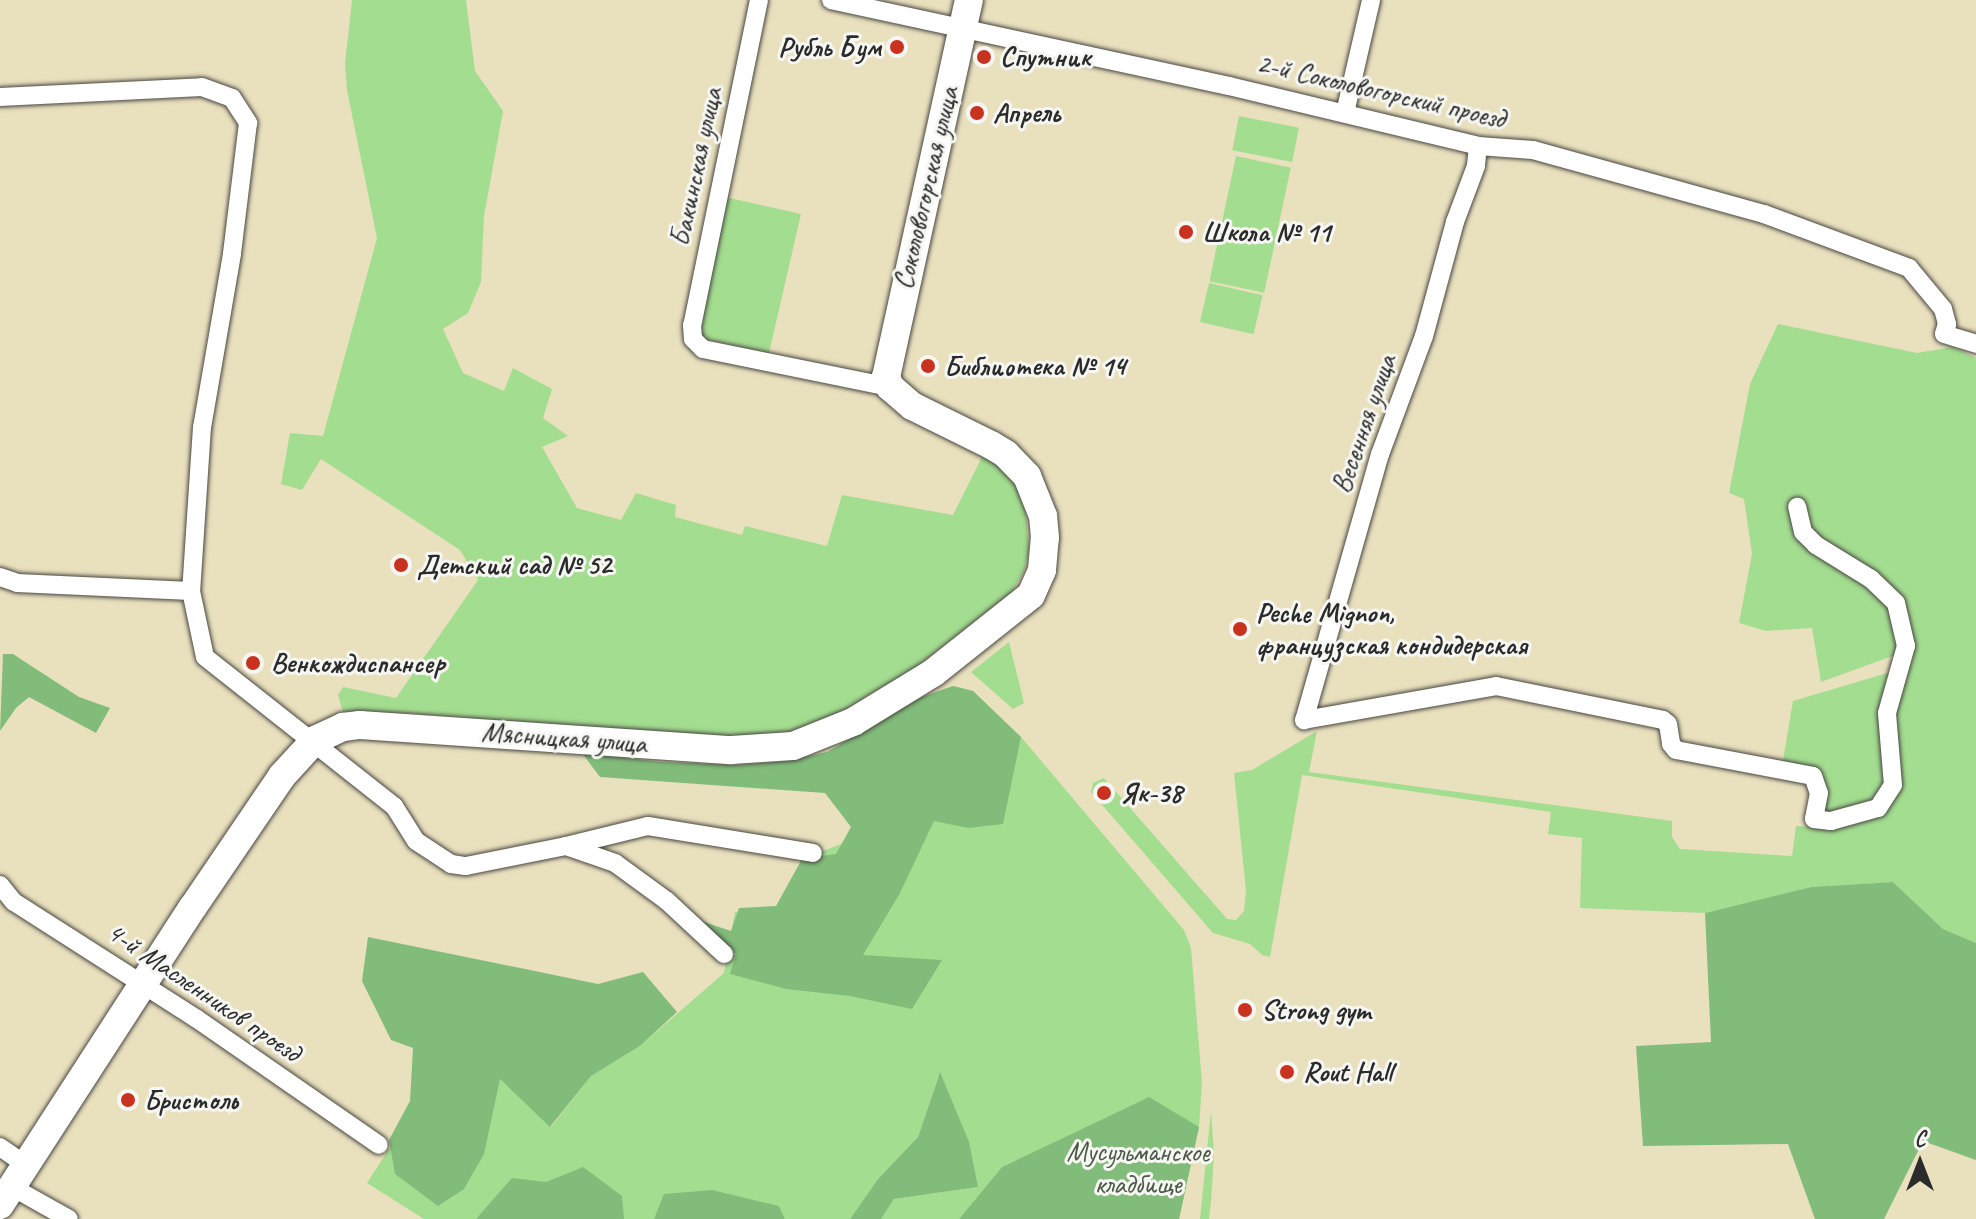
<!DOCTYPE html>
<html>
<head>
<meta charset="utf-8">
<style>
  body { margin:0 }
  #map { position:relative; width:1976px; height:1219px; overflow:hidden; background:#e9e0be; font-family:Caveat,sans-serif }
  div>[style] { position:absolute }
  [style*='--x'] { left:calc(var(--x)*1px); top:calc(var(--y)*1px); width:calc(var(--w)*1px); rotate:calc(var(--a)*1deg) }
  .green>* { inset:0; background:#a3dd90; transform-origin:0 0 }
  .forest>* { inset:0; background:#82bc7a }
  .roads { filter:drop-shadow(0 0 2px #484641) drop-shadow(0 0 2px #484641) }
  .street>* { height:18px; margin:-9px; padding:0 9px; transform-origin:9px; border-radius:9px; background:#fff }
  .primary>* { height:28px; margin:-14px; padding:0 14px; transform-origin:14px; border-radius:14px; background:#fff }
  .dots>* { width:22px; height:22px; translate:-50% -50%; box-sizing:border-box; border:4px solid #f6f6f2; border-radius:50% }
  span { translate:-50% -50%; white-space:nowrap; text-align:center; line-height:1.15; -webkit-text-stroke:6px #f6f6f2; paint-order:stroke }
  .poi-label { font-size:28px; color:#2b2b2b; font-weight:700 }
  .right { translate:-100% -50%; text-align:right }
  .left { translate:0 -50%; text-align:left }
  .street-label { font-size:28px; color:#2b2b2b }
  .park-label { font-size:28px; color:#495844 }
  .north { position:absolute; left:1880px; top:1123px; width:80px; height:80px; -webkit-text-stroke:6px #f6f6f2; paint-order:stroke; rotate:0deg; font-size:22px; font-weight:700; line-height:32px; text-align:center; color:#2b2b2b }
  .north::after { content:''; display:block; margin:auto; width:28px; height:36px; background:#2b2b2b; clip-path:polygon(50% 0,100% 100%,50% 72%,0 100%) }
</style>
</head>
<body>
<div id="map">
  <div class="green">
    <i style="clip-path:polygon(352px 0,466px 0,475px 71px,503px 111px,484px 216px,481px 282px,468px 313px,443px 329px,463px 373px,504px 391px,513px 368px,552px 389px,543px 418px,568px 436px,542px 447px,577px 508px,621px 520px,636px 493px,676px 505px,675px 517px,742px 535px,745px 526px,827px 546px,842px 495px,953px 515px,983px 455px,1015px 479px,1025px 502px,1029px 551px,1024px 571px,1012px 592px,916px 667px,834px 716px,791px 732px,730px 738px,408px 713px,343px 712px,338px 695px,343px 687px,396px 698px,478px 580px,460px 550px,321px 459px,302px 490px,281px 484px,290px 433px,323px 436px,377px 238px,347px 90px,345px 64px)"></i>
    <i style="left:1239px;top:116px;width:61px;height:35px;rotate:11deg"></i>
    <i style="left:1236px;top:156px;width:56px;height:128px;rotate:12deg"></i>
    <i style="clip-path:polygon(725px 197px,801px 214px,769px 353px,705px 339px,700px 334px,698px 324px)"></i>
    <i style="left:1209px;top:283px;width:55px;height:40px;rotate:13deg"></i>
    <i style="clip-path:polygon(1778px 324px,1917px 353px,1952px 347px,1976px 358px,1976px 943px,1943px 929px,1893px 882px,1811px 887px,1705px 913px,1580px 908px,1582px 838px,1548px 834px,1551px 812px,1302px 775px,1270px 957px,1262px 955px,1250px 944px,1213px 933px,1091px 792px,1093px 783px,1104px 778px,1227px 919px,1236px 920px,1244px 911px,1246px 891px,1234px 773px,1252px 770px,1317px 731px,1309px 772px,1672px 821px,1672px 837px,1680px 849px,1792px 856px,1796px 826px,1817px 827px,1882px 809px,1898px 654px,1821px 682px,1812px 628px,1766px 631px,1739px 623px,1752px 554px,1744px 499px,1729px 493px,1750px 384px)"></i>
    <i style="clip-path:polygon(1009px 642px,1024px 703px,1013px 709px,971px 672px)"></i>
    <i style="clip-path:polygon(1894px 671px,1888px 782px,1873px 805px,1825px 815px,1821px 812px,1824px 775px,1782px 766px,1793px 701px)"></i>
    <i style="clip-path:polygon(953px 686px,973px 691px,1021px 737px,1184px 930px,1191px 948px,1202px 1083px,1199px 1127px,1179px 1219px,1143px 1100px,1002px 1167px,959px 1219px,881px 1219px,894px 1199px,978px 1187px,939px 1074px,918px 1137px,878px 1179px,850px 1219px,785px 1219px,779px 1206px,657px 1219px,424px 1219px,367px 1183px,409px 1118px,500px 1079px,551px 1127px,591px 1076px,640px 1046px,724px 973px,735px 912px,778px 909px,803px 859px,859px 837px,876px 724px,922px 697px)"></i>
    <i style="clip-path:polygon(1211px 1111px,1214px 1155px,1211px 1201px,1209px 1219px,1200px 1219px)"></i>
  </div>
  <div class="forest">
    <i style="clip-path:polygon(3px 654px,13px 654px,79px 697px,110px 708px,96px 733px,29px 697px,16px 708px,0 731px)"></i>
    <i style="clip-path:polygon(953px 686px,973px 691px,1021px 737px,1003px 824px,968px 828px,934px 821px,900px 893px,863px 955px,942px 960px,912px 1009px,850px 996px,786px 989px,730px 974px,736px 954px,698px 920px,731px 931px,739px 908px,776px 906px,802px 859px,836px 854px,851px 827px,825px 793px,600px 777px,582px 753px,661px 762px,737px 765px,787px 761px,827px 752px,922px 697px)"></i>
    <i style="clip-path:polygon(1893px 882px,1943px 929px,1976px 943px,1976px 1160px,1923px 1141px,1884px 1219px,1815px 1219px,1788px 1144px,1643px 1146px,1636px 1046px,1711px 1042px,1705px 913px,1811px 887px)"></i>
    <i style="clip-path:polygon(368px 937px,598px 984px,643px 972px,677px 1012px,640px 1046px,591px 1076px,550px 1127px,500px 1079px,484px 1154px,464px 1189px,438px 1206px,395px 1174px,389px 1140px,410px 1101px,413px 1048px,391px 1040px,362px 981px)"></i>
    <i style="clip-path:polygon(940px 1072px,969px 1142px,978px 1187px,894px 1199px,881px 1219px,850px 1219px,878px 1179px,918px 1137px)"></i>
    <i style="clip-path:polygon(1149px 1097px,1199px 1127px,1179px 1219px,959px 1219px,1002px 1167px)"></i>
    <i style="clip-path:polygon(583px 1167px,622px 1196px,624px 1219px,476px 1219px,512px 1178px,546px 1182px)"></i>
    <i style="clip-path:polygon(712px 1190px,779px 1206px,785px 1219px,654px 1219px,664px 1194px)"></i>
  </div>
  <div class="roads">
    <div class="street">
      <i style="--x:759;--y:0;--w:332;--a:101.6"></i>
      <i style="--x:692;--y:325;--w:14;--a:86"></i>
      <i style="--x:693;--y:339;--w:14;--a:45"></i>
      <i style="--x:703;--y:349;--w:191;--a:11.5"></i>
      <i style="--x:831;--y:0;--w:407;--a:12.2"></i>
      <i style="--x:1229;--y:86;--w:256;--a:13.5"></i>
      <i style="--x:1478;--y:146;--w:55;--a:4.2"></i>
      <i style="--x:1533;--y:150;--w:240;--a:15.5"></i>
      <i style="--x:1764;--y:214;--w:155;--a:20.4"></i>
      <i style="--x:1909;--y:268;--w:53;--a:50.3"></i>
      <i style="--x:1943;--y:309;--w:16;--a:75"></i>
      <i style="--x:1947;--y:324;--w:10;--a:107"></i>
      <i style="--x:1944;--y:334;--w:34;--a:17"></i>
      <i style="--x:0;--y:97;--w:202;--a:-2.8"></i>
      <i style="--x:202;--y:87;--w:32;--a:20"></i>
      <i style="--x:232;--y:98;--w:30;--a:57"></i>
      <i style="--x:248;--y:123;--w:132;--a:97"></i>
      <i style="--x:232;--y:254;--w:176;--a:99.8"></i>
      <i style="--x:202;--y:427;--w:164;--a:93.8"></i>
      <i style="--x:191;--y:591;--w:67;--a:78"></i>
      <i style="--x:205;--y:657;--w:241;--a:38.3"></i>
      <i style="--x:394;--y:806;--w:41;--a:57.8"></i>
      <i style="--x:416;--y:841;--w:42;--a:33.3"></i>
      <i style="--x:451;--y:864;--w:15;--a:8"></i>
      <i style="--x:466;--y:866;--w:102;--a:-11.3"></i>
      <i style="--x:566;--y:846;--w:52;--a:19.1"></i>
      <i style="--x:615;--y:863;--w:64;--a:36.2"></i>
      <i style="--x:667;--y:901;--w:78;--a:42.9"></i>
      <i style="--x:1345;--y:113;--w:116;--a:-77"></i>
      <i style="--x:1478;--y:146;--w:20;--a:96"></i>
      <i style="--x:1476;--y:166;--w:60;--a:110.6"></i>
      <i style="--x:1455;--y:222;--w:118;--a:105.2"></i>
      <i style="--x:1424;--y:336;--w:126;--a:110.4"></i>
      <i style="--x:1380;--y:454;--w:277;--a:105.9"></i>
      <i style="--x:1304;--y:720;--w:195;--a:-10"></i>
      <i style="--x:1496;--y:686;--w:170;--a:11.5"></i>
      <i style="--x:1663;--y:720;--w:6;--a:39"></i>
      <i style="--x:1668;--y:724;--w:20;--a:81"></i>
      <i style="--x:1671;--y:744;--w:8;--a:50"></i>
      <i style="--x:1676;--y:750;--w:139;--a:10.7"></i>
      <i style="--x:1813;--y:776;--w:18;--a:71"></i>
      <i style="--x:1819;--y:793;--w:26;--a:101"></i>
      <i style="--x:1814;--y:819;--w:17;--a:7"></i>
      <i style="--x:1831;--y:821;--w:49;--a:-15.5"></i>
      <i style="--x:1878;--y:808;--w:27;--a:-57"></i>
      <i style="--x:1893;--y:785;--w:72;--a:-94.8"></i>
      <i style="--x:1887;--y:713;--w:70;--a:-74.2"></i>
      <i style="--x:1906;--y:646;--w:44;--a:-103.1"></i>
      <i style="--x:1896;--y:603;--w:35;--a:-136"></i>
      <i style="--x:1871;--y:579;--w:65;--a:-148.3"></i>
      <i style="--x:1816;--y:545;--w:18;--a:-135"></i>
      <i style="--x:1803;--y:532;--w:26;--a:-103"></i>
      <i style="--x:0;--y:577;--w:18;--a:19"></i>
      <i style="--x:17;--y:583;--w:174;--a:2.6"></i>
      <i style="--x:566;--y:846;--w:84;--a:-13.7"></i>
      <i style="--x:648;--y:826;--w:167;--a:9.3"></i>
      <i style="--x:0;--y:885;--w:22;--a:51"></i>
      <i style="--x:14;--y:902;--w:217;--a:32.6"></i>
      <i style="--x:197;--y:1019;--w:221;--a:34.7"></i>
      <i style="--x:0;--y:1147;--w:33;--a:35"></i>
      <i style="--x:12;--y:1187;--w:65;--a:29.3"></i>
    </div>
    <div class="primary">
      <i style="--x:0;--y:1205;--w:355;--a:-57.1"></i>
      <i style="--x:193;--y:907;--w:158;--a:-55.8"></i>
      <i style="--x:282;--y:776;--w:49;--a:-47.5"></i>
      <i style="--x:315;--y:740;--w:31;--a:-25"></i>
      <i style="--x:343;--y:727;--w:17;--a:-7"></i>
      <i style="--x:360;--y:725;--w:372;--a:3.9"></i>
      <i style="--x:731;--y:750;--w:62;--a:-3.7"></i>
      <i style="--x:793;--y:746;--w:65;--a:-21.8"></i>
      <i style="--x:853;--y:722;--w:94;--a:-31.5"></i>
      <i style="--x:933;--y:673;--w:125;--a:-38.5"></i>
      <i style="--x:1031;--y:595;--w:27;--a:-66"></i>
      <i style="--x:1042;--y:570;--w:32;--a:-85"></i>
      <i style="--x:1045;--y:538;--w:22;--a:-95"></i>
      <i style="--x:1043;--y:516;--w:43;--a:-111.8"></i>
      <i style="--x:1027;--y:476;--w:30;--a:-134"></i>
      <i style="--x:1006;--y:454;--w:17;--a:-149"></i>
      <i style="--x:991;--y:445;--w:88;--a:-153.7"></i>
      <i style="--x:912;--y:406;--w:29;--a:-139"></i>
      <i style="--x:890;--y:387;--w:11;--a:-112"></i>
      <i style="--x:886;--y:377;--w:386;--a:-77.6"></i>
    </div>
  </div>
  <div class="dots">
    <i style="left:897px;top:47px;background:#c8321e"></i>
    <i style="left:984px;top:57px;background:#c8321e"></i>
    <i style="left:977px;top:113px;background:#c8321e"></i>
    <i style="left:1186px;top:232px;background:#c8321e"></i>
    <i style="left:928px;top:366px;background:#c8321e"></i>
    <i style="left:401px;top:565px;background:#c8321e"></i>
    <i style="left:1240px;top:629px;background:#c8321e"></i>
    <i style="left:253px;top:663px;background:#c8321e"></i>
    <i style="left:1104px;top:793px;background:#c8321e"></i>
    <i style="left:1245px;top:1010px;background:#c8321e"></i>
    <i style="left:1287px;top:1072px;background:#c8321e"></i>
    <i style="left:128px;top:1100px;background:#c8321e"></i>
  </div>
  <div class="poi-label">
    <span class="right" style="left:881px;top:47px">Рубль Бум</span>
    <span class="left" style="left:1000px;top:57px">Спутник</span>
    <span class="left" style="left:993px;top:113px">Апрель</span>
    <span class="left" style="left:1202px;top:232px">Школа № 11</span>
    <span class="left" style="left:944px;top:366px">Библиотека № 14</span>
    <span class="left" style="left:417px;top:565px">Детский сад № 52</span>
    <span class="left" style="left:1256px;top:629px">Peche Mignon,<br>французская кондидерская</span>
    <span class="left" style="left:271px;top:663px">Венкождиспансер</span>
    <span class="left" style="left:1120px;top:793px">Як-38</span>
    <span class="left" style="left:1261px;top:1010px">Strong gym</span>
    <span class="left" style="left:1303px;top:1072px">Rout Hall</span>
    <span class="left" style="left:144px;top:1100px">Бристоль</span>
  </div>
  <div class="street-label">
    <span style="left:1381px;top:91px;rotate:13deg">2-й Соколовогорский проезд</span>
    <span style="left:696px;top:167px;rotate:-78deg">Бакинская улица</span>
    <span style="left:926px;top:188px;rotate:-77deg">Соколовогорская улица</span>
    <span style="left:1364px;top:424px;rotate:-71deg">Весенняя улица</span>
    <span style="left:564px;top:738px;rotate:4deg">Мясницкая улица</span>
    <span style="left:204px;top:992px;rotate:34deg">4-й Масленников проезд</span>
  </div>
  <div class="park-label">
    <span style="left:1138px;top:1168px">Мусульманское<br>кладбище</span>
  </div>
  <div class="north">С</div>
</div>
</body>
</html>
